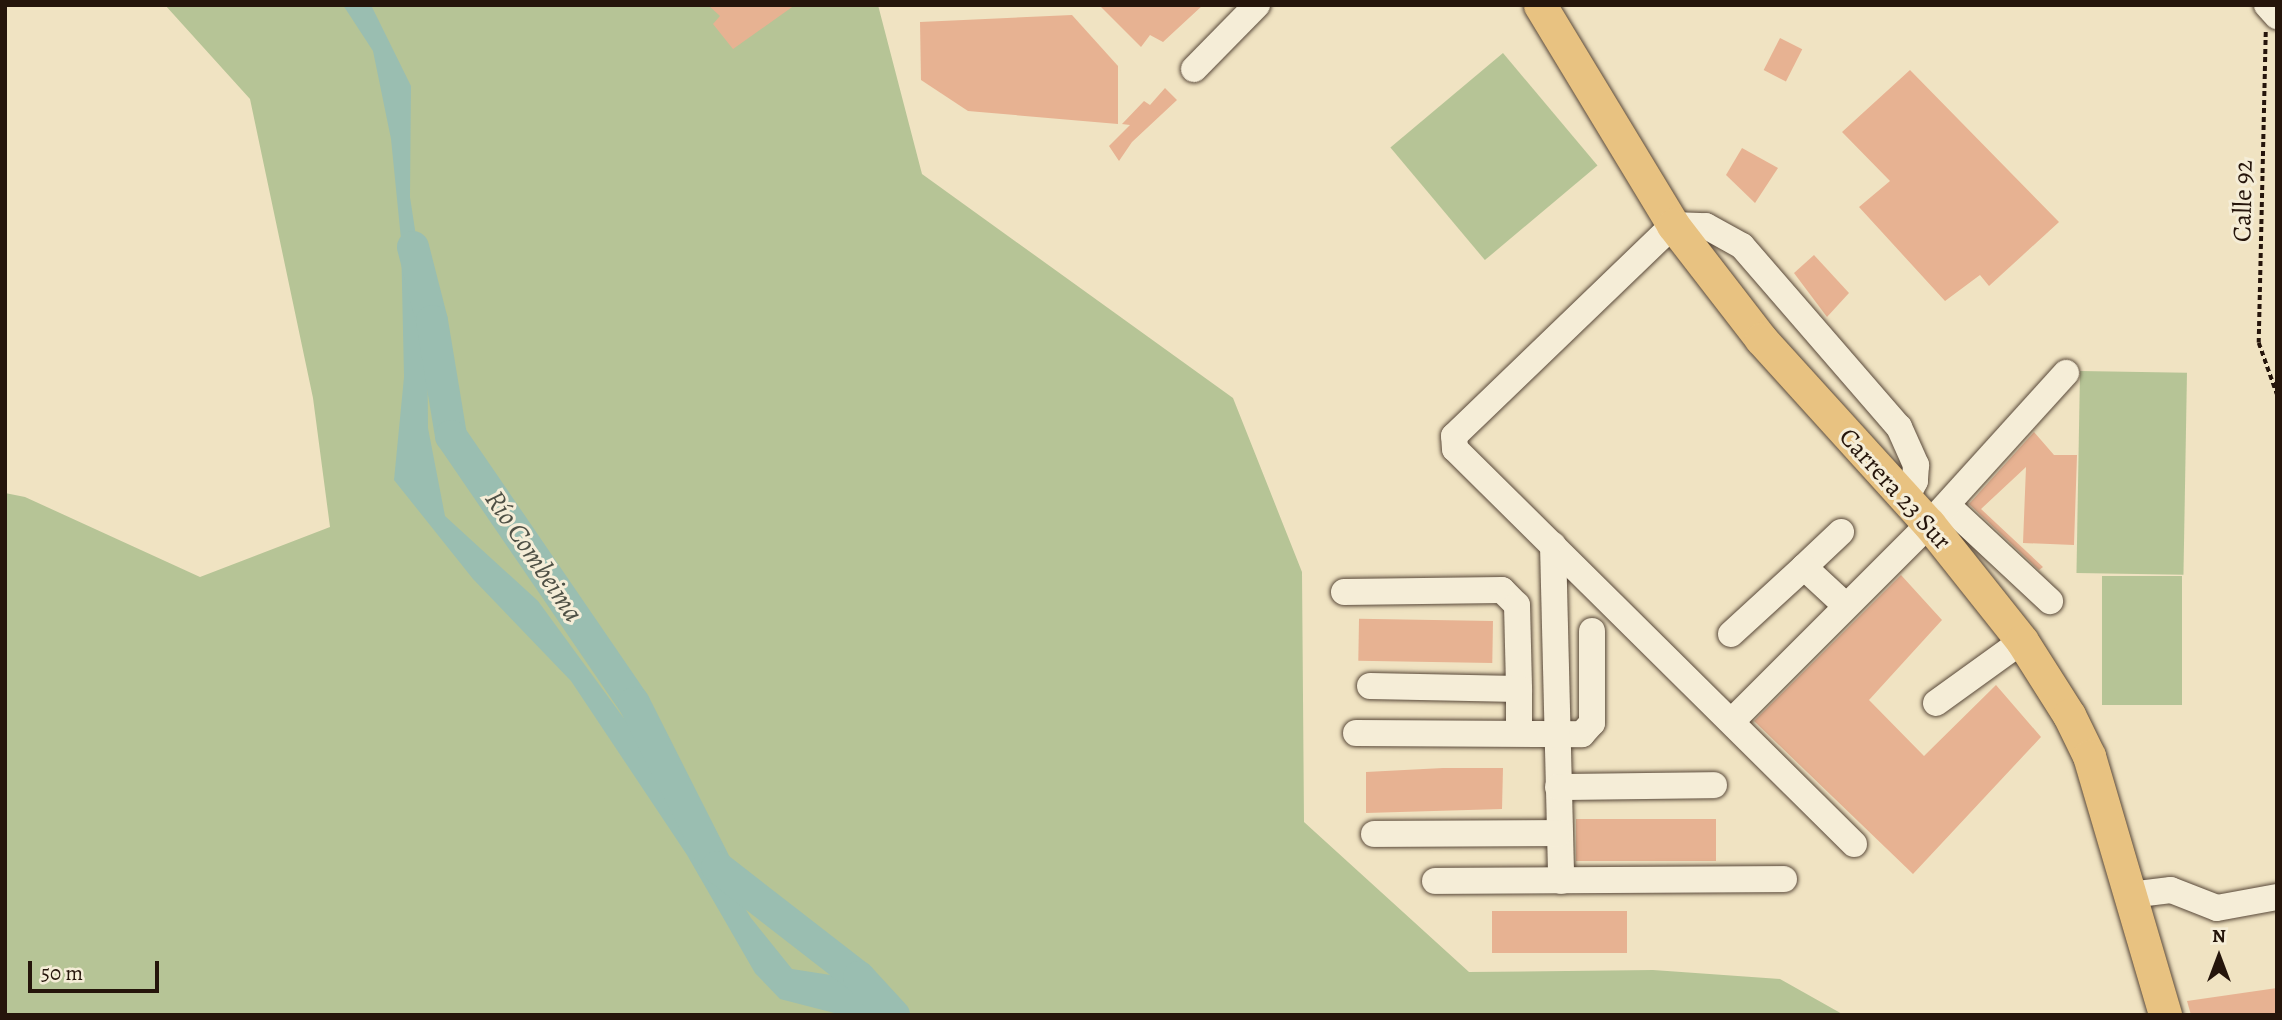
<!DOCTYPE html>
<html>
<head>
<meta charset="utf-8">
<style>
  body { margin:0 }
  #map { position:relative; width:2282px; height:1020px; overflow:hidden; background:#f0e3c2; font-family:Alegreya,serif }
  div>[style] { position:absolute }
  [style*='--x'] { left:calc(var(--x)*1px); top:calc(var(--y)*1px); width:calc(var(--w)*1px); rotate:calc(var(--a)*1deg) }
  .green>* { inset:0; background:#b6c496; transform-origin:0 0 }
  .water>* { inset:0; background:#9abeb1 }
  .river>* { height:32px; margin:-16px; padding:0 16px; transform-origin:16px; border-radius:16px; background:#9abeb1 }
  .building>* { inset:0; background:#e7b292; transform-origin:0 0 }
  .path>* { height:3.5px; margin-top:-1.75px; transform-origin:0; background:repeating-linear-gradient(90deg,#25150b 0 5px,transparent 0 8.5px) }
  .roads { filter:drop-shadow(0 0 2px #584839) drop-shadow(0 0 2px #584839) }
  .minor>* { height:26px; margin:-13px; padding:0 13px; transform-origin:13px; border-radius:13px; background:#f5edd7 }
  .major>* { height:33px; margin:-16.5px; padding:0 16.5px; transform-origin:16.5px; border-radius:16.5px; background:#e8c281 }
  span { translate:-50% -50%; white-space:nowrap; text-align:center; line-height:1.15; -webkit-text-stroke:6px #f5edd7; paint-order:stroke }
  .street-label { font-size:26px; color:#25150b }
  .water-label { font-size:28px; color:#4e5045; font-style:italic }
  .frame { position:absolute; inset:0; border:7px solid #25150b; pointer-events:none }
  .north { position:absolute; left:2184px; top:922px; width:70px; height:70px; -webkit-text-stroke:5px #f5edd7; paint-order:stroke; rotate:0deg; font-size:19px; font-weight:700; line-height:28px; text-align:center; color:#25150b }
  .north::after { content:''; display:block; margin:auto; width:24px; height:32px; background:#25150b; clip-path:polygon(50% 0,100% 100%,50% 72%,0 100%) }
  .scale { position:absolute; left:28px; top:961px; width:131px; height:32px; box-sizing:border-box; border:4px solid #25150b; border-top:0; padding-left:9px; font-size:21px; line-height:24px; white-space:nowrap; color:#25150b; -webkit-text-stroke:5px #f5edd7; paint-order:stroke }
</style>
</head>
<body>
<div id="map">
  <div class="green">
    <i style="clip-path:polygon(165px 5px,878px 5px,922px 174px,1233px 398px,1302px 572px,1304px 822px,1469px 972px,1653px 970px,1780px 979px,1844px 1015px,5px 1015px,5px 493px,25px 497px,200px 577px,330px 527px,313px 398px,250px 99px)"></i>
    <i style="left:1503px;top:53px;width:147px;height:147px;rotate:50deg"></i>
    <i style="left:2080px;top:371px;width:107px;height:202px;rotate:1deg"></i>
    <i style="left:2102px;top:576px;width:80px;height:129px"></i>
  </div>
  <div class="water">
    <i style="clip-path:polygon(343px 5px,371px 5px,411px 86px,410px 197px,427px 308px,428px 428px,445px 516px,538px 601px,650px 754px,751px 918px,792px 969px,837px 976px,907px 1015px,842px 1015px,780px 999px,755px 973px,687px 855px,571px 681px,473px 579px,394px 480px,404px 377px,401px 239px,391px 139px,373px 51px)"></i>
  </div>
  <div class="river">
    <i style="--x:413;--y:247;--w:76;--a:75.6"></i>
    <i style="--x:432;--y:321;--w:117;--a:80.6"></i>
    <i style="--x:451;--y:436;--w:324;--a:55.6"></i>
    <i style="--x:634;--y:703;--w:184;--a:63.2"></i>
    <i style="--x:717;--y:867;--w:180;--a:37.8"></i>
    <i style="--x:859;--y:977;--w:52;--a:47.4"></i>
  </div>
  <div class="building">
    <i style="clip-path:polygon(708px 5px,795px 5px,733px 49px,713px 24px,720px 16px)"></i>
    <i style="clip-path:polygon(1099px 5px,1203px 5px,1163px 42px,1150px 35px,1141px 47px)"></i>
    <i style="clip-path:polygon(1072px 15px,1118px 66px,1118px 124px,968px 111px,921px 80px,920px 22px)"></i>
    <i style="left:1780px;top:38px;width:25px;height:36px;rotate:27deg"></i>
    <i style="clip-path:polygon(1910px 70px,2059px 222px,1989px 286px,1980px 275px,1945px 301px,1859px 207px,1890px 181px,1842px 132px)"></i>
    <i style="clip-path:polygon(1165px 88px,1177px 100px,1132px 142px,1119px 161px,1109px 146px,1130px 125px,1122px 124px,1144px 101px,1150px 105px)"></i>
    <i style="clip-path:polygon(1742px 148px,1778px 168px,1755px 203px,1726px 175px)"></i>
    <i style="clip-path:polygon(1814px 255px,1849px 293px,1827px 317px,1794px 273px)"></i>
    <i style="clip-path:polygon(2034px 432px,2054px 455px,2077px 455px,2074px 545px,2023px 543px,2026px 467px,1981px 509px,2043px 567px,2039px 570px,1969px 504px)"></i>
    <i style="clip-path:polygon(1901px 575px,1942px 620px,1869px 700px,1924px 756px,1996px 685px,2041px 737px,1913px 874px,1754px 721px)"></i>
    <i style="left:1493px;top:621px;width:42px;height:134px;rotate:91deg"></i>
    <i style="clip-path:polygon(1443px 768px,1503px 768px,1502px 809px,1366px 813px,1366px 772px)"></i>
    <i style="left:1576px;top:819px;width:140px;height:42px"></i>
    <i style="left:1627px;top:911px;width:42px;height:135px;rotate:90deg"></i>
    <i style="clip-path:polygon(2277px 988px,2277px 1015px,2191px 1015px,2187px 1001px)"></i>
  </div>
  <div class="path">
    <i style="--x:2266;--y:32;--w:311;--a:91.3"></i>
    <i style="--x:2259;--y:343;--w:54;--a:70.6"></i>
  </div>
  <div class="roads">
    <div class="minor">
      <i style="--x:2267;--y:5;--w:15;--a:48"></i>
      <i style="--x:1194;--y:69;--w:90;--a:-45.5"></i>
      <i style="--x:1947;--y:505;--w:141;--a:43"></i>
      <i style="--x:1553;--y:545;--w:336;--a:88.6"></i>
      <i style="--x:1804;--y:567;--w:51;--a:-43.4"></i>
      <i style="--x:1344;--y:592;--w:158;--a:-0.7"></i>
      <i style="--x:1502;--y:590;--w:21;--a:45"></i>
      <i style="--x:1517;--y:605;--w:84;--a:88.6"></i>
      <i style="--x:1731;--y:634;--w:99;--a:-42.5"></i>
      <i style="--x:1804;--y:567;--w:54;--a:42.8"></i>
      <i style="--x:1370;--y:686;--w:149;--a:1.2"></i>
      <i style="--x:1519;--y:689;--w:44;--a:90"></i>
      <i style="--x:1936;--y:703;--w:106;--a:-35.8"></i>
      <i style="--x:1732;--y:721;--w:279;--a:-45"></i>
      <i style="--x:1929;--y:524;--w:204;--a:-47.8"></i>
      <i style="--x:1356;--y:733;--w:226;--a:0.3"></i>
      <i style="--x:1582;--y:734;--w:15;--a:-48"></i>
      <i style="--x:1592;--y:723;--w:92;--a:-90"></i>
      <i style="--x:1558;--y:787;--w:156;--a:-0.7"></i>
      <i style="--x:1374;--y:834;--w:185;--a:-0.3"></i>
      <i style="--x:1854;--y:844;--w:561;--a:-135.29"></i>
      <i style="--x:1455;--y:449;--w:13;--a:-94"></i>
      <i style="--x:1454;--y:436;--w:304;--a:-43.9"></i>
      <i style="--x:1673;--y:225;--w:33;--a:2"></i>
      <i style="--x:1706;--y:226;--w:41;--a:29.1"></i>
      <i style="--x:1742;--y:246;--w:240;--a:49.1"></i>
      <i style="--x:1899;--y:427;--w:42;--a:65.9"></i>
      <i style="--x:1916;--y:465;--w:16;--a:94"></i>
      <i style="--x:1915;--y:481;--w:21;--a:118"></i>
      <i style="--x:1435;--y:881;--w:349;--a:-0.3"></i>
      <i style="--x:2130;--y:895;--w:41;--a:-7"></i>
      <i style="--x:2171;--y:890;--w:49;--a:21.4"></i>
      <i style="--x:2217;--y:908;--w:61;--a:-10.4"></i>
    </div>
    <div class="major">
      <i style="--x:1540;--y:5;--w:257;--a:58.8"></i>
      <i style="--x:1673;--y:225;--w:144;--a:52.3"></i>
      <i style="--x:1761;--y:339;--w:250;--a:47.8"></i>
      <i style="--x:1929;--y:524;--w:149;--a:51.5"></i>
      <i style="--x:2022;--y:641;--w:88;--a:57.6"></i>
      <i style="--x:2069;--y:715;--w:46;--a:64"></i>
      <i style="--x:2089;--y:756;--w:270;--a:73.6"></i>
    </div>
  </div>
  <div class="street-label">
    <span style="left:2243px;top:201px;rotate:-89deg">Calle 92</span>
    <span style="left:1895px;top:489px;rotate:48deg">Carrera 23 Sur</span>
  </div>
  <div class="water-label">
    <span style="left:534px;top:556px;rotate:56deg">Río Combeima</span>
  </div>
  <div class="frame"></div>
  <div class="north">N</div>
  <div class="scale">50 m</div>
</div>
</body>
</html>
